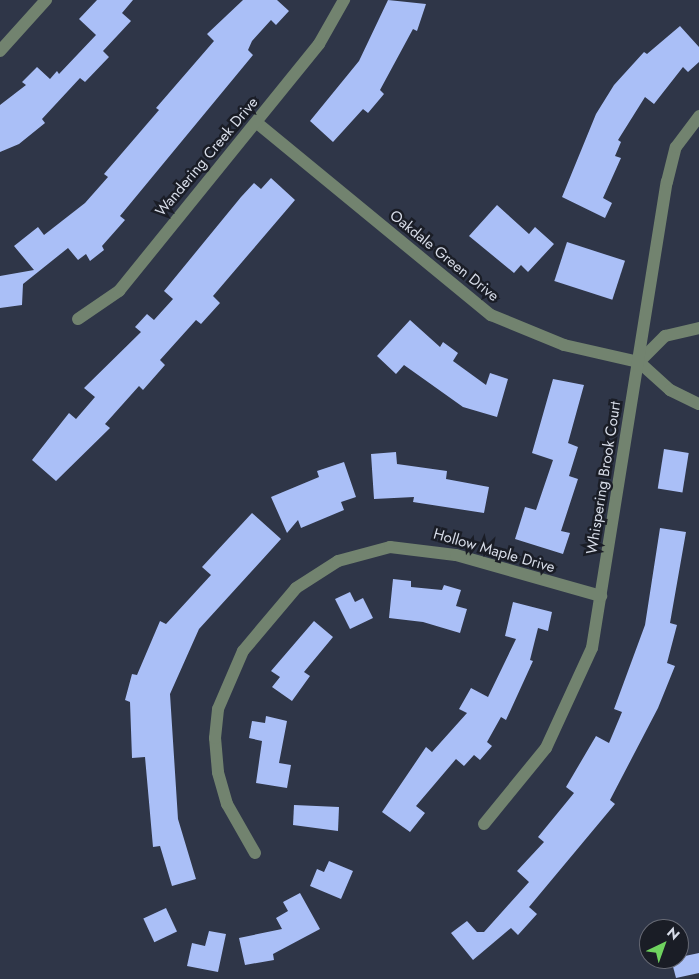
<!DOCTYPE html>
<html>
<head>
<meta charset="utf-8">
<style>
  body { margin:0 }
  #map { position:relative; width:699px; height:979px; overflow:hidden; background:#2f3648; font-family:Jost,sans-serif }
  div>[style] { position:absolute }
  [style*='--x'] { left:calc(var(--x)*1px); top:calc(var(--y)*1px); width:calc(var(--w)*1px); rotate:calc(var(--a)*1deg) }
  .building>* { inset:0; background:#aabff7; transform-origin:0 0 }
  .minor>* { height:12px; margin:-6px; padding:0 6px; transform-origin:6px; border-radius:6px; background:#72836f }
  span { translate:-50% -50%; white-space:nowrap; text-align:center; line-height:1.15; -webkit-text-stroke:5px #1a1d26; paint-order:stroke }
  .street-label { font-size:15px; color:#d7dce8 }
  .north { position:absolute; left:639px; top:919px; width:50px; height:50px; box-sizing:border-box; background:#1a1d26; border:1px solid #666974; border-radius:50%; rotate:42deg; font-size:14px; font-weight:700; line-height:20px; text-align:center; color:#d7dce8 }
  .north::after { content:''; display:block; margin:auto; width:18px; height:22px; background:#6fd35f; clip-path:polygon(50% 0,100% 100%,50% 72%,0 100%) }
</style>
</head>
<body>
<div id="map">
  <div class="building">
    <i style="clip-path:polygon(97px 0,133px 0,122px 13px,131px 21px,103px 51px,109px 57px,85px 82px,80px 78px,42px 119px,45px 123px,19px 144px,0 152px,0 105px,26px 85px,22px 82px,37px 67px,50px 79px,57px 71px,59px 74px,96px 35px,79px 19px)"></i>
    <i style="clip-path:polygon(243px 0,277px 0,289px 11px,276px 25px,271px 20px,252px 41px,248px 50px,253px 55px,120px 216px,125px 220px,102px 246px,104px 250px,90px 261px,86px 254px,78px 260px,68px 248px,23px 284px,22px 305px,0 308px,0 276px,34px 270px,14px 246px,38px 227px,44px 235px,85px 203px,108px 177px,104px 174px,159px 110px,156px 108px,214px 41px,207px 34px)"></i>
    <i style="clip-path:polygon(388px 0,426px 4px,417px 31px,413px 29px,380px 90px,384px 94px,368px 113px,363px 109px,333px 142px,310px 121px,359px 61px)"></i>
    <i style="clip-path:polygon(680px 26px,699px 47px,699px 62px,688px 72px,683px 67px,654px 104px,645px 97px,618px 140px,621px 142px,615px 156px,621px 158px,603px 198px,612px 203px,605px 218px,562px 197px,596px 114px,614px 85px,644px 52px,647px 54px)"></i>
    <i style="clip-path:polygon(271px 178px,295px 200px,213px 296px,220px 303px,201px 324px,196px 320px,160px 360px,165px 365px,143px 390px,139px 386px,105px 424px,110px 428px,56px 481px,32px 460px,69px 413px,76px 419px,95px 397px,84px 388px,141px 332px,135px 327px,147px 314px,154px 320px,173px 299px,164px 291px,241px 197px,254px 183px,261px 189px)"></i>
    <i style="clip-path:polygon(497px 205px,529px 234px,535px 227px,554px 244px,528px 272px,521px 265px,514px 273px,469px 236px)"></i>
    <i style="left:567px;top:242px;width:61px;height:41px;rotate:18deg"></i>
    <i style="clip-path:polygon(410px 320px,440px 347px,443px 342px,458px 353px,453px 361px,486px 385px,490px 373px,508px 379px,497px 417px,463px 407px,404px 365px,396px 374px,377px 356px)"></i>
    <i style="clip-path:polygon(553px 379px,584px 385px,568px 443px,578px 447px,569px 476px,578px 479px,561px 531px,570px 533px,563px 554px,515px 539px,525px 507px,536px 510px,553px 460px,532px 453px)"></i>
    <i style="left:664px;top:449px;width:25px;height:40px;rotate:9deg"></i>
    <i style="clip-path:polygon(396px 452px,397px 464px,447px 471px,446px 479px,489px 487px,484px 513px,413px 502px,414px 497px,374px 499px,371px 454px)"></i>
    <i style="clip-path:polygon(344px 462px,356px 497px,341px 502px,344px 510px,301px 528px,298px 520px,287px 533px,271px 497px,319px 477px,317px 471px)"></i>
    <i style="clip-path:polygon(252px 513px,281px 539px,199px 629px,170px 694px,178px 819px,196px 879px,172px 886px,160px 846px,153px 847px,145px 757px,132px 758px,130px 702px,125px 700px,132px 674px,137px 675px,160px 621px,166px 624px,211px 575px,202px 567px)"></i>
    <i style="clip-path:polygon(660px 528px,686px 532px,670px 623px,677px 625px,667px 663px,675px 666px,658px 708px,610px 800px,615px 804px,529px 907px,537px 914px,518px 935px,511px 928px,473px 960px,451px 933px,467px 921px,477px 932px,484px 932px,529px 882px,517px 871px,544px 842px,538px 837px,574px 793px,566px 787px,596px 736px,609px 743px,622px 712px,614px 709px,645px 625px)"></i>
    <i style="clip-path:polygon(393px 579px,411px 581px,411px 587px,442px 590px,444px 585px,461px 590px,456px 606px,467px 609px,460px 633px,423px 622px,389px 618px)"></i>
    <i style="clip-path:polygon(350px 592px,355px 602px,363px 598px,373px 618px,350px 629px,335px 599px)"></i>
    <i style="clip-path:polygon(513px 602px,552px 612px,548px 631px,538px 628px,530px 660px,533px 661px,506px 720px,501px 717px,487px 742px,492px 746px,480px 760px,474px 755px,464px 766px,456px 759px,416px 806px,425px 813px,410px 832px,382px 812px,426px 747px,432px 752px,467px 713px,459px 709px,471px 688px,488px 697px,516px 639px,505px 636px)"></i>
    <i style="clip-path:polygon(314px 621px,333px 637px,304px 672px,310px 676px,292px 701px,272px 687px,280px 677px,271px 671px)"></i>
    <i style="clip-path:polygon(266px 716px,287px 721px,279px 763px,291px 765px,287px 788px,256px 783px,262px 741px,249px 738px,252px 721px,265px 723px)"></i>
    <i style="clip-path:polygon(294px 805px,339px 807px,338px 831px,293px 825px)"></i>
    <i style="clip-path:polygon(329px 861px,353px 871px,341px 899px,310px 886px,317px 869px,324px 872px)"></i>
    <i style="clip-path:polygon(300px 893px,320px 929px,273px 954px,274px 960px,245px 965px,239px 938px,282px 929px,276px 918px,288px 911px,283px 902px)"></i>
    <i style="left:166px;top:908px;width:26px;height:25px;rotate:65deg"></i>
    <i style="clip-path:polygon(209px 931px,226px 934px,218px 972px,187px 966px,192px 943px,205px 946px)"></i>
    <i style="clip-path:polygon(699px 953px,699px 973px,676px 978px,671px 959px)"></i>
  </div>
  <div class="minor">
    <i style="--x:0;--y:51;--w:69;--a:-48"></i>
    <i style="--x:257;--y:123;--w:303;--a:39.4"></i>
    <i style="--x:491;--y:315;--w:79;--a:22.3"></i>
    <i style="--x:564;--y:345;--w:77;--a:12.8"></i>
    <i style="--x:639;--y:362;--w:42;--a:42.1"></i>
    <i style="--x:670;--y:390;--w:32;--a:26"></i>
    <i style="--x:78;--y:319;--w:50;--a:-34.3"></i>
    <i style="--x:119;--y:291;--w:318;--a:-51"></i>
    <i style="--x:319;--y:44;--w:51;--a:-60.4"></i>
    <i style="--x:639;--y:362;--w:37;--a:-45"></i>
    <i style="--x:665;--y:336;--w:35;--a:-13"></i>
    <i style="--x:484;--y:824;--w:98;--a:-50.8"></i>
    <i style="--x:546;--y:748;--w:110;--a:-65.3"></i>
    <i style="--x:592;--y:648;--w:472;--a:-80.9"></i>
    <i style="--x:667;--y:182;--w:36;--a:-76"></i>
    <i style="--x:676;--y:147;--w:39;--a:-53"></i>
    <i style="--x:255;--y:853;--w:56;--a:-119.7"></i>
    <i style="--x:227;--y:804;--w:33;--a:-106"></i>
    <i style="--x:218;--y:772;--w:34;--a:-95"></i>
    <i style="--x:215;--y:738;--w:29;--a:-84"></i>
    <i style="--x:218;--y:709;--w:63;--a:-66.7"></i>
    <i style="--x:243;--y:651;--w:82;--a:-49.9"></i>
    <i style="--x:296;--y:588;--w:50;--a:-32.7"></i>
    <i style="--x:338;--y:561;--w:54;--a:-15.1"></i>
    <i style="--x:390;--y:547;--w:66;--a:6.9"></i>
    <i style="--x:456;--y:555;--w:151;--a:15.8"></i>
  </div>
  <div class="street-label">
    <span style="left:207px;top:157px;rotate:-50deg">Wandering Creek Drive</span>
    <span style="left:444px;top:256px;rotate:39deg">Oakdale Green Drive</span>
    <span style="left:604px;top:478px;rotate:-81deg">Whispering Brook Court</span>
    <span style="left:494px;top:551px;rotate:16deg">Hollow Maple Drive</span>
  </div>
  <div class="north">N</div>
</div>
</body>
</html>
